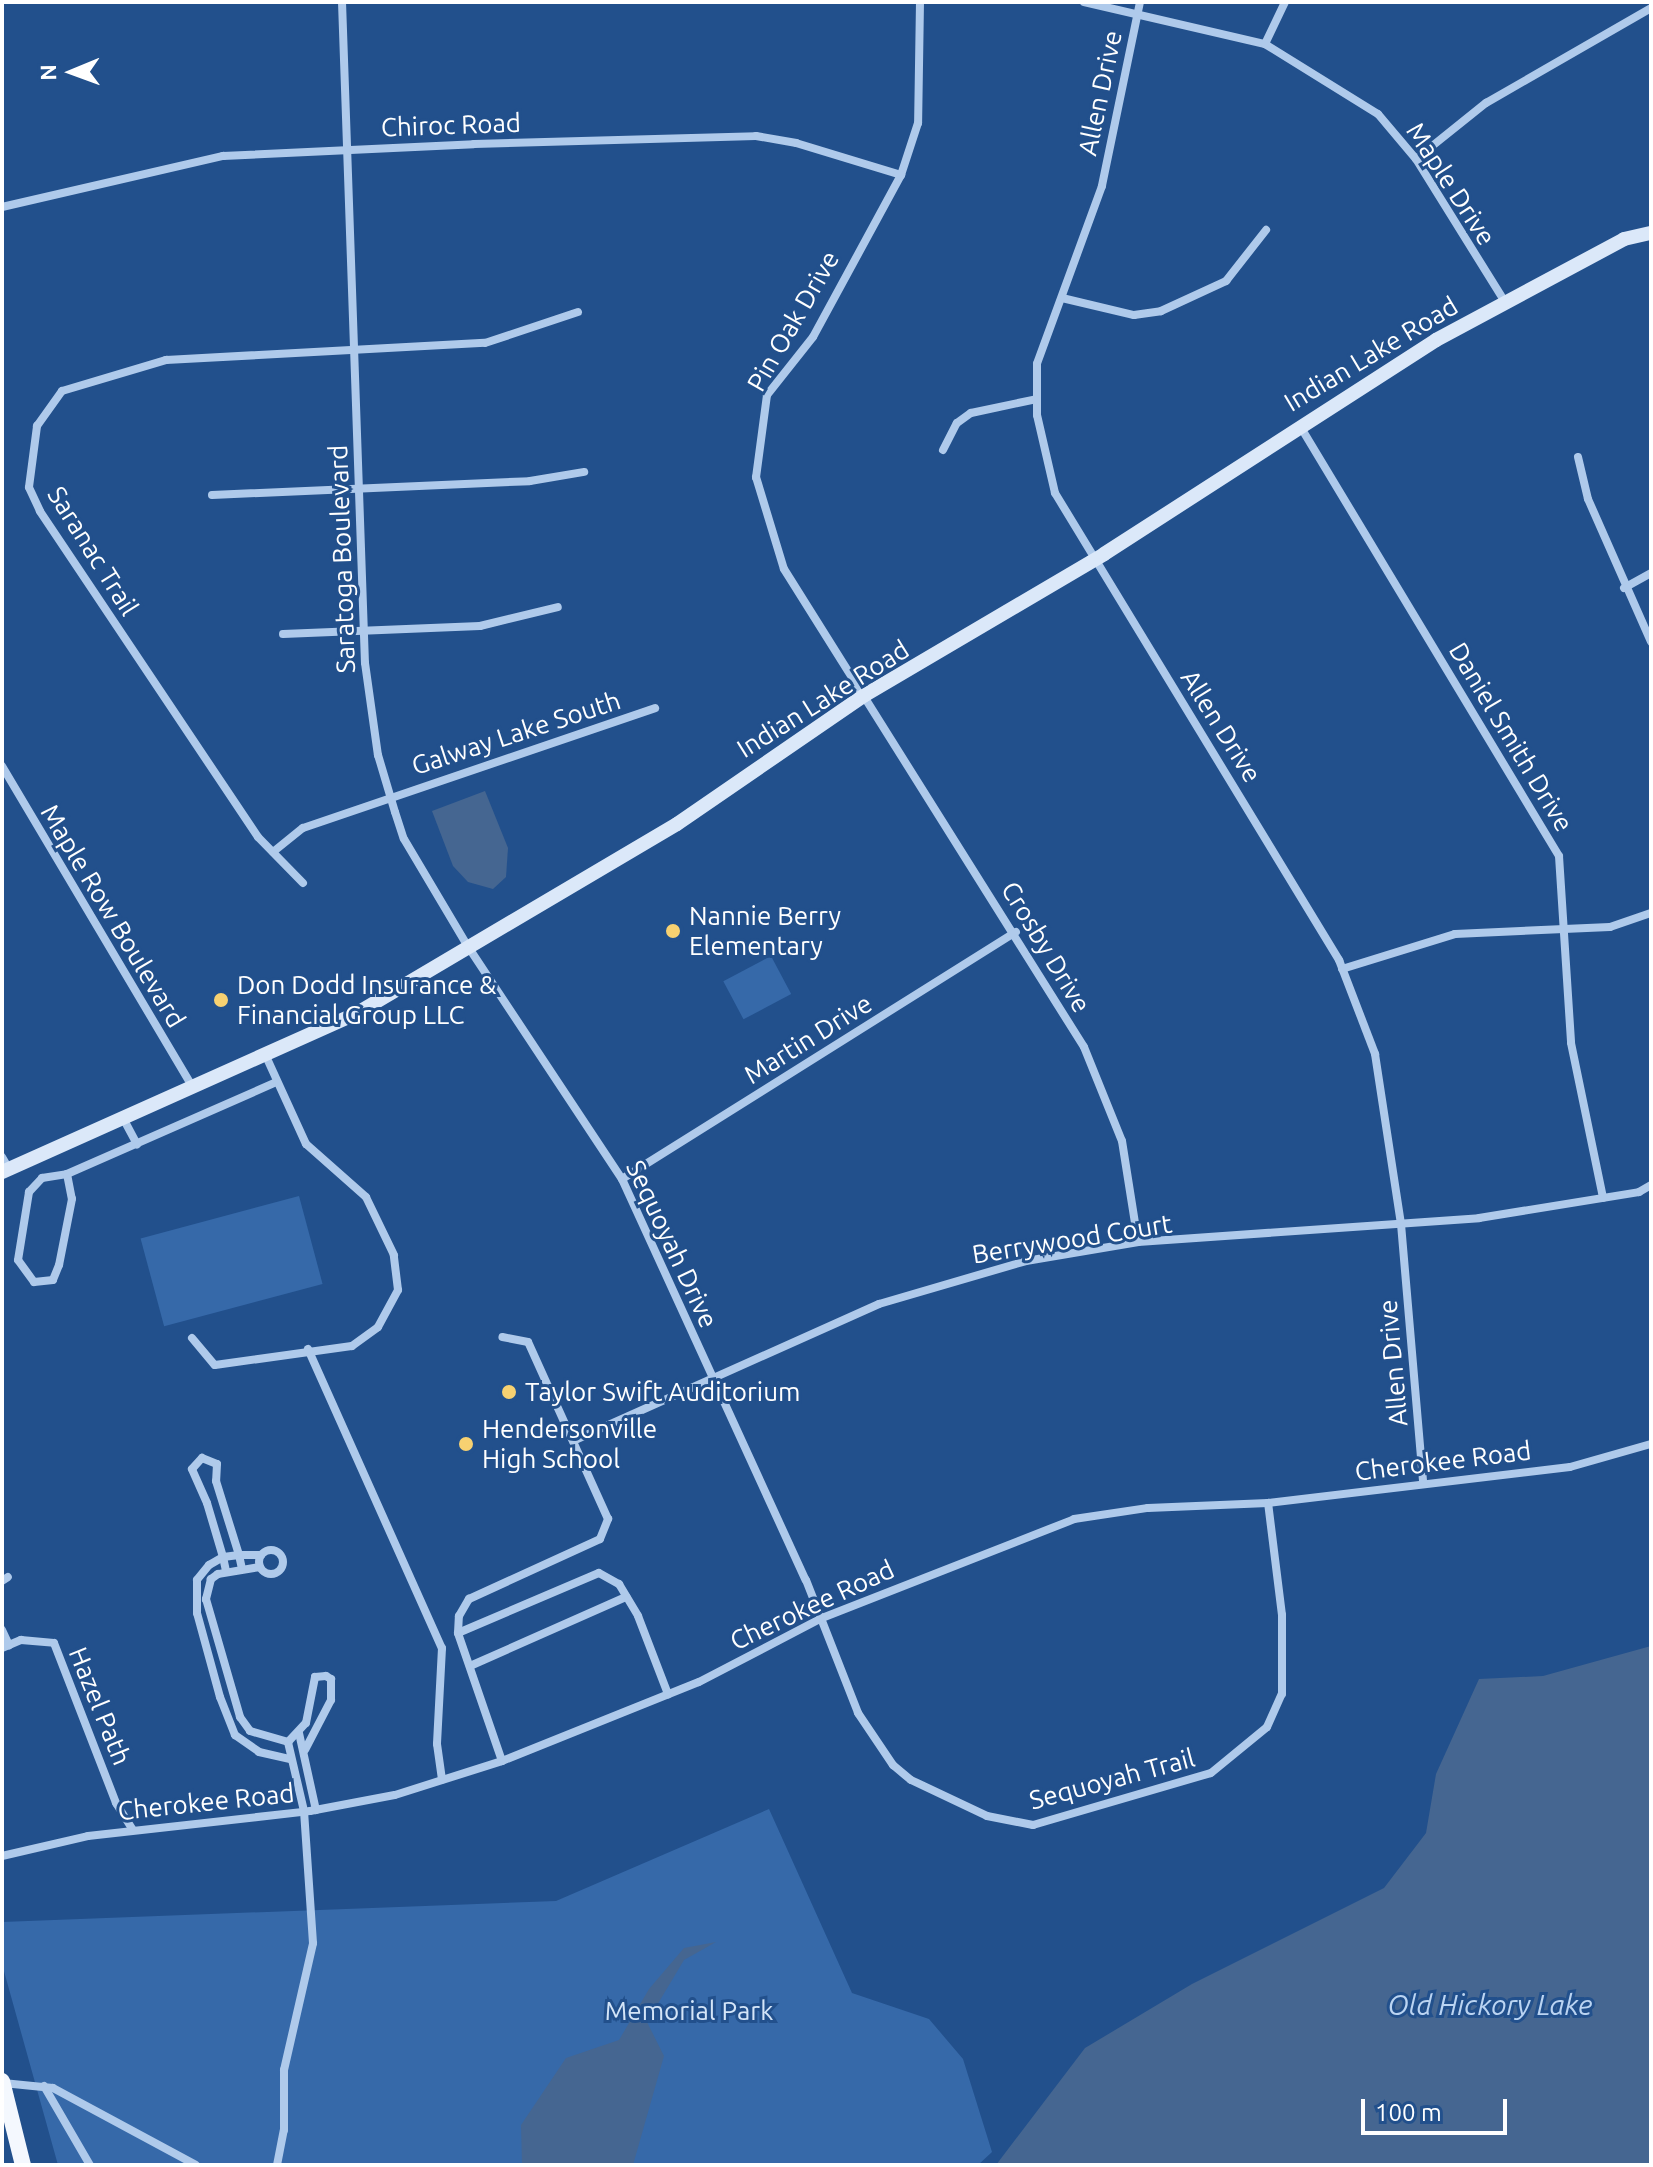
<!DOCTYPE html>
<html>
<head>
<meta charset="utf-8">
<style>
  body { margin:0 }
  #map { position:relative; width:1653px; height:2167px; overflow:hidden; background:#22508c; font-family:Ubuntu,sans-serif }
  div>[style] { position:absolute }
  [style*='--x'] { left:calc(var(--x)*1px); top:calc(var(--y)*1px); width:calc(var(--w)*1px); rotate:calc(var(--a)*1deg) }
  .green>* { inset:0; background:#3669a9; transform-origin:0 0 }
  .water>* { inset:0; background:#456691 }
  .street>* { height:8px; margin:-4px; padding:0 4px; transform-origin:4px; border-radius:4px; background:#afcaeb }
  .street>.ring { margin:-4px; padding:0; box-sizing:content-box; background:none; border:8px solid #afcaeb; border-radius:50% }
  .secondary>* { height:14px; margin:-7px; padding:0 7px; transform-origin:7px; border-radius:7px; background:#dbe8f9 }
  .primary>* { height:16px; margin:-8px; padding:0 8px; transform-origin:8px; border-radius:8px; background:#f4f8fe }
  .dots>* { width:22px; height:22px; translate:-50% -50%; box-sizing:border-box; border:4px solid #22508c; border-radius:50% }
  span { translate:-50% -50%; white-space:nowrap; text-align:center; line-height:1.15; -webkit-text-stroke:6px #22508c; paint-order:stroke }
  .street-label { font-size:26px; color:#fff }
  .poi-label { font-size:26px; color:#fff }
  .left { translate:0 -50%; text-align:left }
  .park-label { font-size:26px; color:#d4e5f8 }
  .water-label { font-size:28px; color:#bbd4f2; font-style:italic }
  .frame { position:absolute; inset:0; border:4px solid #fff; pointer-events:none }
  .north { position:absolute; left:32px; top:32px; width:80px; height:80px; -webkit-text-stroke:6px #22508c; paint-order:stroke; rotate:269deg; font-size:22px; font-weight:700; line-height:32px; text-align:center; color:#fff }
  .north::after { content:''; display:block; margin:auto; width:28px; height:36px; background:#fff; clip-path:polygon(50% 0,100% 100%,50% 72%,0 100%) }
  .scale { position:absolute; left:1361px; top:2099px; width:146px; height:36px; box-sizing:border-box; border:4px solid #fff; border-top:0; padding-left:10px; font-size:24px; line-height:28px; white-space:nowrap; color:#fff; -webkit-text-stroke:6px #22508c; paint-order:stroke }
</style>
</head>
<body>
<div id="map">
  <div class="green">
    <i style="left:771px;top:956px;width:43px;height:54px;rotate:62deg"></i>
    <i style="left:299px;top:1196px;width:91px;height:164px;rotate:75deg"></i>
    <i style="clip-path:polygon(769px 1809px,852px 1993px,929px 2019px,963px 2059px,992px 2152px,978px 2165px,58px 2165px,2px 1964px,2px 1922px,556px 1901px)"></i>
  </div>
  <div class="water">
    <i style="clip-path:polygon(485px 791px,508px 848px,506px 877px,493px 889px,468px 882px,453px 866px,432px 811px)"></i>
    <i style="clip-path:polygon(1651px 1646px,1651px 2165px,996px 2165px,1085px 2048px,1192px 1984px,1384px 1888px,1426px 1833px,1436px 1774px,1479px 1679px,1543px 1676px)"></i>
    <i style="clip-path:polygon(716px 1942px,684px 1960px,647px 2022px,664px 2056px,633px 2165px,522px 2165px,521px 2125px,566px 2058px,619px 2040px,649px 1989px,684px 1948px)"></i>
  </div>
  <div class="street">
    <i style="--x:342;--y:2;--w:661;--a:88.01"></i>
    <i style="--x:365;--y:663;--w:93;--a:82"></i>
    <i style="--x:378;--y:755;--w:59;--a:73.4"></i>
    <i style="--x:395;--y:812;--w:28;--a:72"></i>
    <i style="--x:404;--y:839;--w:123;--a:59.3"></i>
    <i style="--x:467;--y:945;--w:281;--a:56.5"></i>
    <i style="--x:622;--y:1179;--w:441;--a:65.4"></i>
    <i style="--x:806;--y:1580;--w:143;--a:68.6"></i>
    <i style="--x:858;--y:1713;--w:63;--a:56.1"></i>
    <i style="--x:893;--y:1765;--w:23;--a:40"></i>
    <i style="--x:911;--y:1780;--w:84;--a:25.3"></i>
    <i style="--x:987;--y:1816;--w:47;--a:11.1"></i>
    <i style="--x:1033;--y:1825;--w:185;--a:-16.3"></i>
    <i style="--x:1211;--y:1773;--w:72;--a:-39.4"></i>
    <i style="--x:1267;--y:1727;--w:36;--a:-66"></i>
    <i style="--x:1282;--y:1694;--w:79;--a:-90"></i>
    <i style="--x:1282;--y:1615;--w:113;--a:-97.1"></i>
    <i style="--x:920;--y:2;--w:121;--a:90.9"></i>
    <i style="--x:918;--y:123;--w:55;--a:108.1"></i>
    <i style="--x:901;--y:175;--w:184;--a:118.5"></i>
    <i style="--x:813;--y:337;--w:74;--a:128.4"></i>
    <i style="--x:767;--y:395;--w:83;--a:97.6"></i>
    <i style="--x:756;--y:477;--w:96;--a:73.1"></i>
    <i style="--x:784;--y:569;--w:564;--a:57.89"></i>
    <i style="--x:1084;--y:1047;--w:101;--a:68"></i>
    <i style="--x:1122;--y:1141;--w:102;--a:81"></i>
    <i style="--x:1084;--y:2;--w:186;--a:13.1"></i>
    <i style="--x:1265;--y:44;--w:133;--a:31.8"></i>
    <i style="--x:1378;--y:114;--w:59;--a:49.8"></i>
    <i style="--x:1416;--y:159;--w:168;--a:58.1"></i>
    <i style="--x:1140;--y:2;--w:188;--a:101.7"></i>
    <i style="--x:1102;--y:186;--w:189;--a:110.1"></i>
    <i style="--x:1037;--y:364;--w:51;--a:90"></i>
    <i style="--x:1037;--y:415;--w:80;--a:77"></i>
    <i style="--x:1055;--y:493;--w:547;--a:58.69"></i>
    <i style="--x:1339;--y:960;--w:101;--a:69"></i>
    <i style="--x:1375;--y:1054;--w:172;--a:81.3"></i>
    <i style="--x:1401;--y:1224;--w:259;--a:85.1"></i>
    <i style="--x:1265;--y:44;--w:47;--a:-64.5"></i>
    <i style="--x:1416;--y:159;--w:90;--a:-38.7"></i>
    <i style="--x:1486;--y:103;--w:190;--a:-29.9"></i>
    <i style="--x:2;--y:207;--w:227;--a:-13"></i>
    <i style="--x:223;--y:156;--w:251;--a:-2.7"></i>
    <i style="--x:474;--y:144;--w:282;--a:-1.6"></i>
    <i style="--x:756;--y:136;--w:41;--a:9.9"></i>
    <i style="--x:796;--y:143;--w:110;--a:16.9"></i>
    <i style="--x:1062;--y:298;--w:74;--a:13.3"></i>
    <i style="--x:1134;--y:315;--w:27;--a:-8"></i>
    <i style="--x:1161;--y:311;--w:72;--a:-24.8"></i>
    <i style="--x:1226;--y:281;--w:65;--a:-51.9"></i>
    <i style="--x:1300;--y:426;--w:502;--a:58.94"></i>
    <i style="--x:1559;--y:856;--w:187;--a:86.3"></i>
    <i style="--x:1571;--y:1043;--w:158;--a:78.3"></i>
    <i style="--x:943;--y:450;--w:30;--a:-63"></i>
    <i style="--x:957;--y:423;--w:17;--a:-36"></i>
    <i style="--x:971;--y:413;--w:67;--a:-12"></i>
    <i style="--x:1578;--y:457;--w:43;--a:76.6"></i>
    <i style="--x:1588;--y:499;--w:156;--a:66.2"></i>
    <i style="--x:212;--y:495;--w:318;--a:-2.5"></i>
    <i style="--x:530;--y:481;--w:55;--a:-9.5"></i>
    <i style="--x:1624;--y:588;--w:31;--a:-29"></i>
    <i style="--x:283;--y:634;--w:197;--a:-2.3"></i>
    <i style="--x:480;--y:626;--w:80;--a:-13.7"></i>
    <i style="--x:2;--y:766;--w:372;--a:59.3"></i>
    <i style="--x:273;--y:852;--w:38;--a:-39"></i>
    <i style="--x:303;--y:828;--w:372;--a:-18.8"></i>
    <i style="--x:303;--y:883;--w:64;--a:-134.4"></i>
    <i style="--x:258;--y:837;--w:392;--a:-123.8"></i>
    <i style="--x:40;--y:511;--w:26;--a:-115"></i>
    <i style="--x:29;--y:487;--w:62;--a:-82.5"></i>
    <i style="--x:37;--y:426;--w:43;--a:-54.5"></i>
    <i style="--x:62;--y:391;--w:109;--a:-16.6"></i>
    <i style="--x:166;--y:360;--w:319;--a:-3.1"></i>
    <i style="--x:485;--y:343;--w:98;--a:-18.4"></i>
    <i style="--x:1342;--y:969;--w:118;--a:-17.2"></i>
    <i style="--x:1455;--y:934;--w:155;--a:-2.6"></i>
    <i style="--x:1610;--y:927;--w:43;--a:-18.9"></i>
    <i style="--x:123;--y:1118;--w:30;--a:62"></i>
    <i style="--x:2;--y:1157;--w:14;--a:60"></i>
    <i style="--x:67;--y:1174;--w:25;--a:79"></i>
    <i style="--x:72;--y:1199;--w:67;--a:101.1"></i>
    <i style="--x:59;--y:1265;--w:16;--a:112"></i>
    <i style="--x:53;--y:1280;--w:19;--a:174"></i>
    <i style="--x:34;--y:1282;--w:27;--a:-126"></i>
    <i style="--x:18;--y:1260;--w:69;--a:-80.8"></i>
    <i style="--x:29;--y:1192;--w:19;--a:-47"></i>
    <i style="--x:42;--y:1178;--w:25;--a:-9"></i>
    <i style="--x:67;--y:1174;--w:229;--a:-23.7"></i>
    <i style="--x:622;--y:1179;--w:465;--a:-32.1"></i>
    <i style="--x:192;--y:1338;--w:35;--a:50"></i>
    <i style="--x:215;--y:1365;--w:138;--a:-7.9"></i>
    <i style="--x:352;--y:1346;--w:32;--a:-36"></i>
    <i style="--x:378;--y:1327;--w:42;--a:-61.6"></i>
    <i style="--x:398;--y:1290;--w:35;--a:-97"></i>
    <i style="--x:394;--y:1255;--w:64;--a:-115.8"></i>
    <i style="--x:366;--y:1197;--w:80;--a:-138.5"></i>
    <i style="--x:306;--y:1144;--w:101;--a:-114.5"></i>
    <i style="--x:308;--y:1349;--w:328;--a:65.9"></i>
    <i style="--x:442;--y:1648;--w:96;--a:93"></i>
    <i style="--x:437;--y:1744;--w:36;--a:82"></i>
    <i style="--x:575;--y:1440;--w:333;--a:-24.1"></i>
    <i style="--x:879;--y:1304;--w:153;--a:-16.3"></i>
    <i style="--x:1026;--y:1261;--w:114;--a:-9.6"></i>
    <i style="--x:1138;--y:1242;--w:342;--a:-4"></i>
    <i style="--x:1479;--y:1218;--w:162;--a:-9.2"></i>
    <i style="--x:1639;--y:1192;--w:14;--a:-30"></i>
    <i class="ring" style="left:259px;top:1550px;width:16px;height:16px"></i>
    <i style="--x:260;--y:1567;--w:43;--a:170.5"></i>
    <i style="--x:218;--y:1574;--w:9;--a:144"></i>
    <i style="--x:211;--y:1579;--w:21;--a:104"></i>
    <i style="--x:206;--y:1599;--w:123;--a:73.9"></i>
    <i style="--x:240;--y:1717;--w:17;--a:54"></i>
    <i style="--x:250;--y:1731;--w:40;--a:16"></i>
    <i style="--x:242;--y:1569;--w:14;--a:-102"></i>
    <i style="--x:239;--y:1555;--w:22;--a:0"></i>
    <i style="--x:226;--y:1571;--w:14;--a:-102"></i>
    <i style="--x:223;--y:1557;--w:56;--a:-106.5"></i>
    <i style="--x:207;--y:1503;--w:37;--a:-114"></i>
    <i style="--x:192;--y:1469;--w:15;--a:-48"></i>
    <i style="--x:202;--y:1458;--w:16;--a:22"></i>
    <i style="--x:217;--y:1464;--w:17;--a:93"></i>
    <i style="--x:216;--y:1481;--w:77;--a:72.7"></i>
    <i style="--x:239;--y:1555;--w:16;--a:173"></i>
    <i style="--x:223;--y:1557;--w:16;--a:150"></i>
    <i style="--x:209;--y:1565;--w:19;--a:129"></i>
    <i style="--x:197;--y:1580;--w:33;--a:90"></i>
    <i style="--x:197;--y:1613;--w:87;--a:74.7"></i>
    <i style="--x:220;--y:1697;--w:41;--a:68.5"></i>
    <i style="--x:235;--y:1735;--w:29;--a:35"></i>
    <i style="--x:259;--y:1752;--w:32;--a:13"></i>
    <i style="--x:2;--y:1581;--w:7;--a:-34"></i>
    <i style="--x:2;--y:1630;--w:17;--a:65"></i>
    <i style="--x:458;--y:1633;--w:153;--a:-23.1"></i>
    <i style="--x:599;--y:1573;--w:23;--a:29"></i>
    <i style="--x:619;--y:1584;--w:37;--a:59"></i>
    <i style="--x:638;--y:1616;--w:84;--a:69"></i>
    <i style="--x:2;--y:1648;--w:21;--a:-23"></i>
    <i style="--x:21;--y:1640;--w:33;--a:5"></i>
    <i style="--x:54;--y:1643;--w:172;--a:68.8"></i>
    <i style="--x:116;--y:1803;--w:32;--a:58"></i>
    <i style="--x:470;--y:1666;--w:171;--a:-23.9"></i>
    <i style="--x:299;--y:1733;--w:79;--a:77.6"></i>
    <i style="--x:288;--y:1742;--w:26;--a:-47"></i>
    <i style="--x:306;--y:1723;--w:47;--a:-78.9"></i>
    <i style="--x:315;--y:1677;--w:11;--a:-5"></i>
    <i style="--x:326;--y:1676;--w:6;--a:31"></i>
    <i style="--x:331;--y:1679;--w:21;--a:90"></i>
    <i style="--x:331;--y:1700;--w:56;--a:117.5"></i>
    <i style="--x:502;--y:1761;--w:135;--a:-109"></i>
    <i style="--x:458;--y:1633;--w:17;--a:-87"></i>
    <i style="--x:459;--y:1616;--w:20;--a:-60"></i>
    <i style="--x:469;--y:1599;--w:144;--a:-24.6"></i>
    <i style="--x:600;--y:1539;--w:22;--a:-68"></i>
    <i style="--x:608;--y:1519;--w:194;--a:-114.3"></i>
    <i style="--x:528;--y:1342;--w:26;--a:-169"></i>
    <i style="--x:2;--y:1856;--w:88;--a:-13.1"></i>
    <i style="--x:88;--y:1836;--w:223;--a:-6.4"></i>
    <i style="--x:310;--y:1811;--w:86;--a:-10.7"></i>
    <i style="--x:395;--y:1795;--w:112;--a:-17.6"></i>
    <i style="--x:502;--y:1761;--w:212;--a:-21.9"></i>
    <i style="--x:699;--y:1682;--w:139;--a:-27.5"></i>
    <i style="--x:822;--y:1618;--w:271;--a:-21.4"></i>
    <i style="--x:1074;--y:1519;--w:75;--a:-8.5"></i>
    <i style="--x:1148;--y:1508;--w:120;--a:-2.4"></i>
    <i style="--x:1268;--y:1503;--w:304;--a:-6.8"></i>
    <i style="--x:1570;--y:1467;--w:84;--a:-15.9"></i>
    <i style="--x:3;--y:2083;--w:50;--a:5.7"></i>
    <i style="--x:53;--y:2088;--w:162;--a:28.3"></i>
    <i style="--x:44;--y:2086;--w:91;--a:59.8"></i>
    <i style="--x:277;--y:2165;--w:36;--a:-79"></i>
    <i style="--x:284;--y:2130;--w:60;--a:-90"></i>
    <i style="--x:284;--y:2070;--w:130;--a:-77.1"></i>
    <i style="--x:313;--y:1943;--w:132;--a:-93.9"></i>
    <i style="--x:304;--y:1811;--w:71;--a:-103.1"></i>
  </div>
  <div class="secondary">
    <i style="--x:2;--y:1172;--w:391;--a:-24.1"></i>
    <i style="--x:359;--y:1012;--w:369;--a:-30.6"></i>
    <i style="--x:677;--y:824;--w:228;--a:-34.5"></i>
    <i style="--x:865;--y:695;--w:277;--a:-30.5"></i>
    <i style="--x:1104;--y:554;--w:395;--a:-32.8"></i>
    <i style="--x:1436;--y:340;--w:213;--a:-28.2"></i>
    <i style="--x:1624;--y:239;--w:28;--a:-13"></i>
  </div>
  <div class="primary">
    <i style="--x:2;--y:2081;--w:87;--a:76"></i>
  </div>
  <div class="dots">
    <i style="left:673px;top:931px;background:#f7d171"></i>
    <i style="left:221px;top:1000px;background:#f7d171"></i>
    <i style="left:509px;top:1392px;background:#f7d171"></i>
    <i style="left:466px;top:1444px;background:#f7d171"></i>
  </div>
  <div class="street-label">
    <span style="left:1100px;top:93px;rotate:-78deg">Allen Drive</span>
    <span style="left:451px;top:125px;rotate:-2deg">Chiroc Road</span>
    <span style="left:1451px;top:184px;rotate:57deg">Maple Drive</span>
    <span style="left:793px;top:321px;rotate:-60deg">Pin Oak Drive</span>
    <span style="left:1371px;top:354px;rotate:-31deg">Indian Lake Road</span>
    <span style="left:93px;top:551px;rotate:58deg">Saranac Trail</span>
    <span style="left:342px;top:559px;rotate:-92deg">Saratoga Boulevard</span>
    <span style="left:823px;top:699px;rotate:-32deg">Indian Lake Road</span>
    <span style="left:1221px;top:726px;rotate:58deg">Allen Drive</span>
    <span style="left:516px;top:733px;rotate:-18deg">Galway Lake South</span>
    <span style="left:1511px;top:737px;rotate:59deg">Daniel Smith Drive</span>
    <span style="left:113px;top:916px;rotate:59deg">Maple Row Boulevard</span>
    <span style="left:1046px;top:947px;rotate:59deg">Crosby Drive</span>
    <span style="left:808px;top:1039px;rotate:-32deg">Martin Drive</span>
    <span style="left:1072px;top:1239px;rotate:-9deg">Berrywood Court</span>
    <span style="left:672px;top:1244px;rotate:65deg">Sequoyah Drive</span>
    <span style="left:1393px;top:1363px;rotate:-95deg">Allen Drive</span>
    <span style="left:1443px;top:1461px;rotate:-7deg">Cherokee Road</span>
    <span style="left:812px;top:1605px;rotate:-25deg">Cherokee Road</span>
    <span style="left:100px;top:1706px;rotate:68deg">Hazel Path</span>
    <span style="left:1112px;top:1779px;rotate:-15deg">Sequoyah Trail</span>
    <span style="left:206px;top:1802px;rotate:-6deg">Cherokee Road</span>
  </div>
  <div class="poi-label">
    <span class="left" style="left:689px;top:931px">Nannie Berry<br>Elementary</span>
    <span class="left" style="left:237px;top:1000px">Don Dodd Insurance &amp;<br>Financial Group LLC</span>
    <span class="left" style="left:525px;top:1392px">Taylor Swift Auditorium</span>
    <span class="left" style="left:482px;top:1444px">Hendersonville<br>High School</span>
  </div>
  <div class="park-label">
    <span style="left:689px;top:2011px">Memorial Park</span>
  </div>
  <div class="water-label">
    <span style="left:1490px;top:2005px">Old Hickory Lake</span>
  </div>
  <div class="frame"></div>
  <div class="north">N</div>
  <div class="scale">100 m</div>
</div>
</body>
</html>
